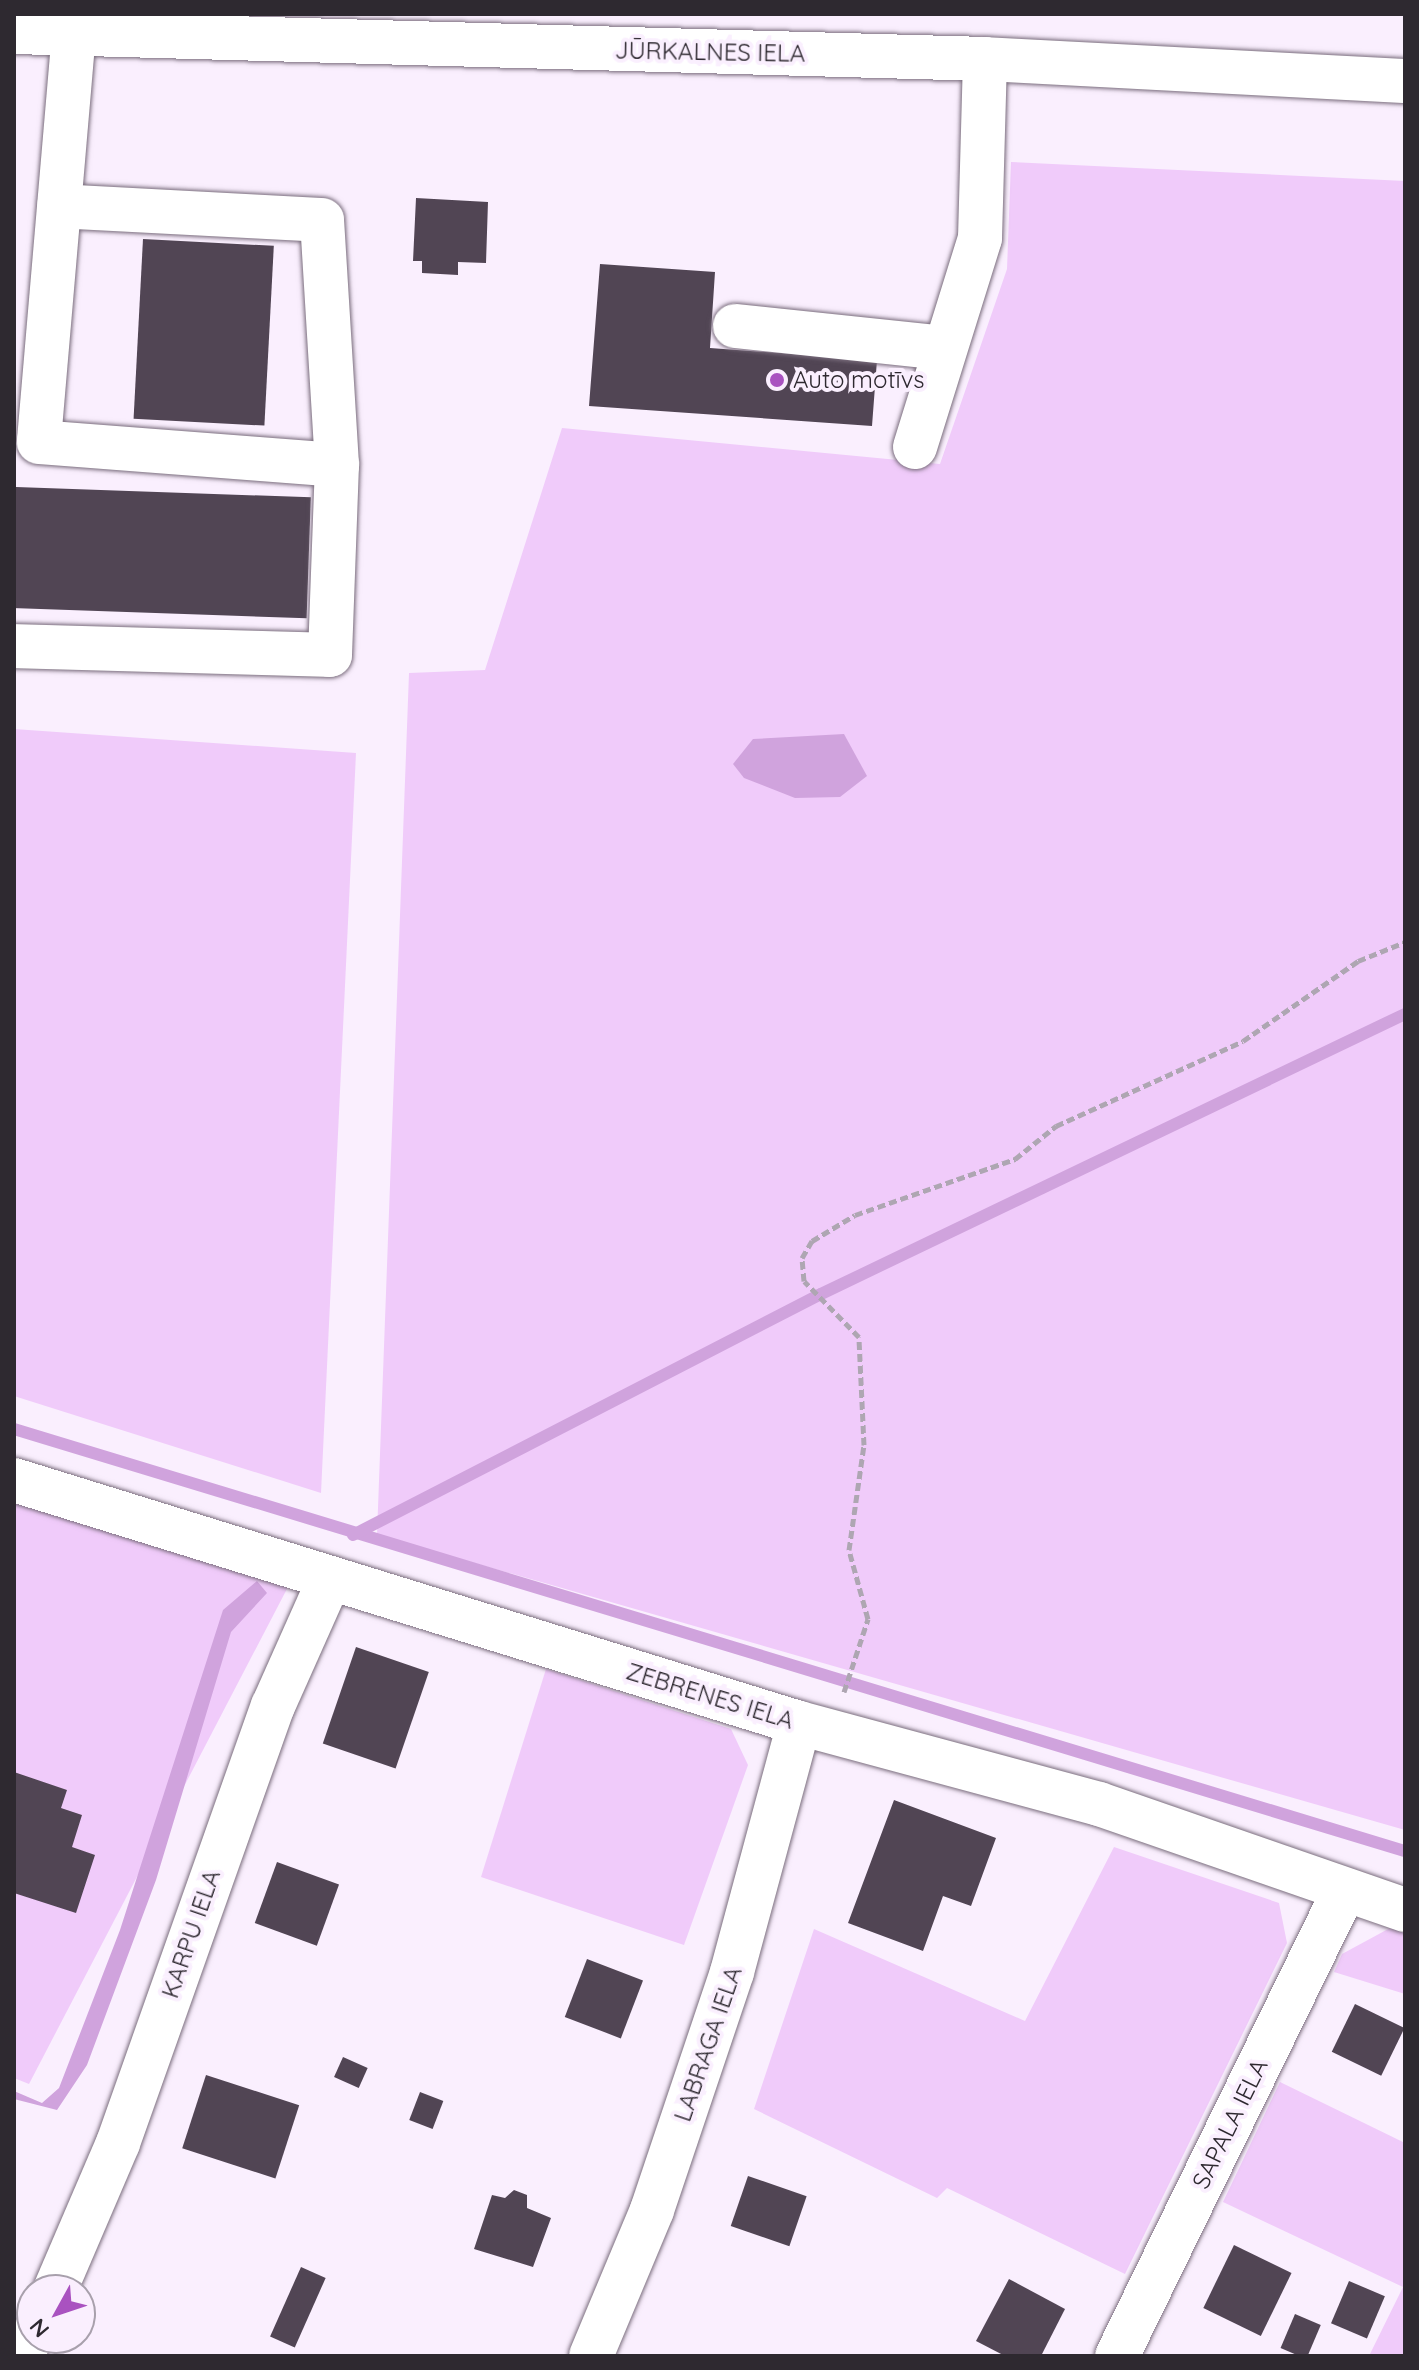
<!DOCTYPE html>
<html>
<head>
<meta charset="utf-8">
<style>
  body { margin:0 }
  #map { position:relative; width:1419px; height:2370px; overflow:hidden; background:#faeffe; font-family:Quicksand,sans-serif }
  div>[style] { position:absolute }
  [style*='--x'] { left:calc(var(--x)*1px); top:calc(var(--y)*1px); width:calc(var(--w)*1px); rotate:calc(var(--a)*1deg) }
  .green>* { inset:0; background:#f0cbfa }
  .water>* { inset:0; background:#d0a3dd }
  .stream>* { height:12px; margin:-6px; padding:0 6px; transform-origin:6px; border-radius:6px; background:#d0a3dd }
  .building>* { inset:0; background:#514554; transform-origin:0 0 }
  .path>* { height:5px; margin-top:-2.5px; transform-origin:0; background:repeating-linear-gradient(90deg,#aea6b2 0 8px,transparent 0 12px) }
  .roads { filter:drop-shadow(0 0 2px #7a6d7d) drop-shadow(0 0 2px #7a6d7d) }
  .minor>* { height:44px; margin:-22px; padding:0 22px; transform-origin:22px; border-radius:22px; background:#fff }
  .dots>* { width:22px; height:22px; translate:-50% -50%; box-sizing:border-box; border:4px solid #faeffe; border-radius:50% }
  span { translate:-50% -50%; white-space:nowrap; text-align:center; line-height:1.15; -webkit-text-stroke:8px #faeffe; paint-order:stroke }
  .street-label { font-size:24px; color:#2e2930 }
  .poi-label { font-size:24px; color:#2e2930 }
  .left { translate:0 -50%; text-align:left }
  .frame { position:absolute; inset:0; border:16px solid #2e2930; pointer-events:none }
  .north { position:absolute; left:16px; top:2274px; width:80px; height:80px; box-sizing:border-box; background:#faeffe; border:2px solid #a8a0ac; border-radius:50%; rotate:230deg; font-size:22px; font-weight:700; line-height:32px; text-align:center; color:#2e2930 }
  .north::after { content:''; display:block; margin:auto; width:28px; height:36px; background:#a952c0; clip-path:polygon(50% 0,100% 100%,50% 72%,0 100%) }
</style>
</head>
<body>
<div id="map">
  <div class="green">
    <i style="clip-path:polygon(1011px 162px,1405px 181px,1405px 1830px,377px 1535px,409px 673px,485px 670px,562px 428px,940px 464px,1007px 269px)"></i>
    <i style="clip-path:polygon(14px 729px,356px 753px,321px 1493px,14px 1396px)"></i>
    <i style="clip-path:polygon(14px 1500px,289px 1585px,29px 2084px,14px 2078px)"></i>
    <i style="clip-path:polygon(546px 1669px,731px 1729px,748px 1765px,684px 1945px,481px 1877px)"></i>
    <i style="clip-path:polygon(1114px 1847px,1279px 1903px,1287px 1943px,1125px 2274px,947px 2188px,937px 2198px,754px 2109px,814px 1929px,1025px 2021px)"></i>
    <i style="clip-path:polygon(1390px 1928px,1405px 1933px,1405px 1994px,1334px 1972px,1342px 1954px)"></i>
    <i style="clip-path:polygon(1280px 2082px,1405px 2143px,1405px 2356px,1369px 2356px,1403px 2287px,1223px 2202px)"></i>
  </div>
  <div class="water">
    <i style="clip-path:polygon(844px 734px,867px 776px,840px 797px,795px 798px,744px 778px,733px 764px,753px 739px)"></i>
    <i style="clip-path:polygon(257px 1581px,267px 1593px,231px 1632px,156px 1880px,87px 2065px,57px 2110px,14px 2099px,14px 2091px,42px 2103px,59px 2088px,120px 1930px,223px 1610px)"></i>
  </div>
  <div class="stream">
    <i style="--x:14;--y:1429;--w:1454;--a:16.88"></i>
    <i style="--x:353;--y:1535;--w:526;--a:-27.25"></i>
    <i style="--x:821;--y:1294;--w:648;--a:-25.62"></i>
  </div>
  <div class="building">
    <i style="clip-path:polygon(416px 198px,488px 202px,486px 263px,458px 262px,458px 275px,422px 273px,422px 261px,413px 261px)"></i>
    <i style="left:143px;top:239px;width:131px;height:180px;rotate:3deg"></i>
    <i style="clip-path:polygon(600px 264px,715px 272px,710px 348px,877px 360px,872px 426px,589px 406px)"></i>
    <i style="left:16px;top:487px;width:295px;height:121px;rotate:2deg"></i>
    <i style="left:356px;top:1647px;width:77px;height:102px;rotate:19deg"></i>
    <i style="clip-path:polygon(14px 1772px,67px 1790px,61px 1808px,82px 1815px,72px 1847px,95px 1855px,76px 1913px,14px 1893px)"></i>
    <i style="clip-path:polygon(894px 1800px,996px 1838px,971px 1906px,943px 1896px,923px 1951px,848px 1923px)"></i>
    <i style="left:277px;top:1862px;width:66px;height:65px;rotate:20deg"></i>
    <i style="left:587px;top:1959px;width:60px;height:62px;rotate:21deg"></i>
    <i style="left:1355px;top:2004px;width:55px;height:53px;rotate:26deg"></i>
    <i style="left:343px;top:2057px;width:27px;height:22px;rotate:24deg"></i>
    <i style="left:206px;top:2075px;width:98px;height:77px;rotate:18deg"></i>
    <i style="left:420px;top:2092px;width:25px;height:30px;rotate:21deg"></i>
    <i style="left:748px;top:2176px;width:62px;height:53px;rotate:19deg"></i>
    <i style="clip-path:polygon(514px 2190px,527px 2195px,527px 2208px,551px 2218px,533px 2267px,474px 2249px,492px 2195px,505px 2198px)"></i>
    <i style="left:1234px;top:2245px;width:64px;height:70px;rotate:26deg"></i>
    <i style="left:301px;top:2267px;width:27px;height:76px;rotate:24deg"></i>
    <i style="clip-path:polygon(1009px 2279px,1065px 2309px,1041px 2356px,1005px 2356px,976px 2341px)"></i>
    <i style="left:1349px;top:2281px;width:39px;height:46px;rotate:23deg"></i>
    <i style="left:1295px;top:2314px;width:28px;height:37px;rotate:23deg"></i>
  </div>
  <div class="path">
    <i style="--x:844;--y:1692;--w:77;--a:-71.8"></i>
    <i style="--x:868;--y:1619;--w:72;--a:-105.4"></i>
    <i style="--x:849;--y:1550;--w:106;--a:-81.9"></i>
    <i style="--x:864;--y:1445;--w:108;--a:-92.7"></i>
    <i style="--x:859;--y:1337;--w:78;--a:-134.5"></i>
    <i style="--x:804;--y:1281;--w:23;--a:-95"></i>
    <i style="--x:802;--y:1258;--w:20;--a:-60"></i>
    <i style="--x:812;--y:1241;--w:50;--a:-31.2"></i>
    <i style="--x:855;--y:1215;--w:170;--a:-19.3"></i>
    <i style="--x:1015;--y:1159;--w:53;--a:-38.8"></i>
    <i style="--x:1056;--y:1126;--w:205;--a:-24.4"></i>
    <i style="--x:1243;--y:1041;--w:140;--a:-34.8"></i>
    <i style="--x:1358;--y:961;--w:51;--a:-22"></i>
  </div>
  <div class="roads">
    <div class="minor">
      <i style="--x:14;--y:32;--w:971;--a:1.59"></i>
      <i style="--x:985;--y:59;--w:421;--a:3"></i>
      <i style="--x:74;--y:32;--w:411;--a:94.9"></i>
      <i style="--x:39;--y:442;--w:299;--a:4.4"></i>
      <i style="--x:735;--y:326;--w:210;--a:6"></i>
      <i style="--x:915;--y:447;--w:219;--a:-72.7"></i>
      <i style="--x:980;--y:238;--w:179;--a:-88.4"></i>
      <i style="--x:14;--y:646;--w:316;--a:1.6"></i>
      <i style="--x:330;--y:655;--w:190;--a:-87.9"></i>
      <i style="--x:337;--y:465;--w:245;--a:-93.5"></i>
      <i style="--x:322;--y:220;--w:263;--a:-177"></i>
      <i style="--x:14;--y:1480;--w:822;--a:17.2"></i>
      <i style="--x:799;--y:1723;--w:311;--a:15.1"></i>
      <i style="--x:1099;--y:1804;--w:324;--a:19.1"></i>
      <i style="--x:55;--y:2290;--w:160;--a:-66.8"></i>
      <i style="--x:118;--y:2143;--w:464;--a:-70.5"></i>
      <i style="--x:273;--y:1706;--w:138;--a:-66"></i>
      <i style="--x:21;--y:2356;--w:24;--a:-62"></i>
      <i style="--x:591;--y:2356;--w:158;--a:-67.3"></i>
      <i style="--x:652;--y:2210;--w:251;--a:-71.4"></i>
      <i style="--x:732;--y:1972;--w:258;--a:-74.9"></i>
      <i style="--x:1117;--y:2356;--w:517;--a:-63.98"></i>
    </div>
  </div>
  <div class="dots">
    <i style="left:777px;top:380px;background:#a952c0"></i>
  </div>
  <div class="street-label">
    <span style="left:710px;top:52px;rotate:1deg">JŪRKALNES IELA</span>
    <span style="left:710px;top:1696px;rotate:17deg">ZEBRENES IELA</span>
    <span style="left:191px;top:1934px;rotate:-71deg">KARPU IELA</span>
    <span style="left:708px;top:2044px;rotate:-71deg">LABRAGA IELA</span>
    <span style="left:1230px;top:2124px;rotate:-64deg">SAPALA IELA</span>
  </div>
  <div class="poi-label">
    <span class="left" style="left:793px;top:380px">Auto motīvs</span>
  </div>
  <div class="frame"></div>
  <div class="north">N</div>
</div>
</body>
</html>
